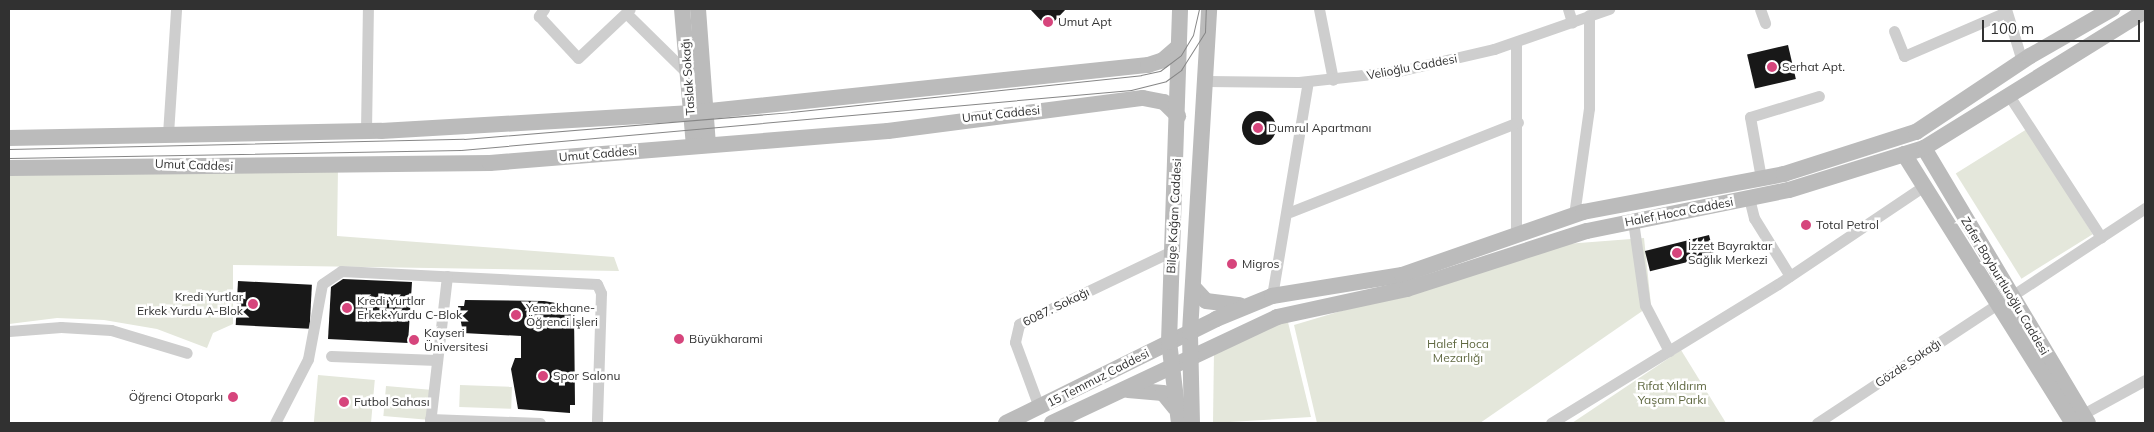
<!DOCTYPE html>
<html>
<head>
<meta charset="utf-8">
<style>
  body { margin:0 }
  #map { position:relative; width:2154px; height:432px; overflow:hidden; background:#fff; font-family:Mulish,sans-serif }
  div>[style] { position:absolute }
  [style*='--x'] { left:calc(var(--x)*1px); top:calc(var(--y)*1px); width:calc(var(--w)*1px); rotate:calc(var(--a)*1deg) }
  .green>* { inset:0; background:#e4e7db; transform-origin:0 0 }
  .building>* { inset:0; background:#181818; transform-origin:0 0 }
  .round { border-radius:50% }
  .street>* { height:11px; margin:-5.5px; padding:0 5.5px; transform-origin:5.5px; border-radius:5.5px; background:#cecece }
  .secondary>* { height:16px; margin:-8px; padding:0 8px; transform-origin:8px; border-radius:8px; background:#bbb }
  .tram>* { height:1px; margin:-0.5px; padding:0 0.5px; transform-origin:0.5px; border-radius:0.5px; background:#868686 }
  .dots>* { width:14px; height:14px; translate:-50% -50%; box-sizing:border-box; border:2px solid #fff; border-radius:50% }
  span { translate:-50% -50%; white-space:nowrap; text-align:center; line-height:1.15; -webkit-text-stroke:5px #fff; paint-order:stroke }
  .poi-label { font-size:12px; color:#313131 }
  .left { translate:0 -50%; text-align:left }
  .right { translate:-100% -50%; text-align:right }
  .street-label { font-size:12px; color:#313131 }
  .park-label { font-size:12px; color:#606942 }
  .frame { position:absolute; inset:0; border:10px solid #313131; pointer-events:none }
  .scale { position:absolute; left:1982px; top:20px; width:158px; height:22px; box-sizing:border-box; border:2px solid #313131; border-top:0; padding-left:6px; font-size:15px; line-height:18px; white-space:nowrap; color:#313131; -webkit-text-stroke:4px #fff; paint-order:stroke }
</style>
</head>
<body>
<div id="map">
  <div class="green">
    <i style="left:2027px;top:129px;width:124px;height:84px;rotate:58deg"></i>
    <i style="clip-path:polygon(338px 168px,337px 236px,614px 257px,619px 271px,233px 265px,233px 324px,213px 333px,207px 348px,157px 329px,104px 320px,57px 318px,9px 324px,9px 175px)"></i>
    <i style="clip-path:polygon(1644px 238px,1651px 305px,1480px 423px,1317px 423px,1294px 325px,1566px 244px)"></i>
    <i style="clip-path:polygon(1287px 318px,1311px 417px,1213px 423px,1214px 351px)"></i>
    <i style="clip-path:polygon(1681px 350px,1726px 423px,1572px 423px)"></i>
    <i style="left:318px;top:375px;width:57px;height:48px;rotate:5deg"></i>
    <i style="left:460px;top:385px;width:52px;height:22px;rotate:2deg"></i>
    <i style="left:386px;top:386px;width:50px;height:30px;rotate:5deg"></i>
  </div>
  <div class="building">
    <i style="clip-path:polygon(1030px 9px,1066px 9px,1048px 28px)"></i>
    <i style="left:1788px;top:45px;width:35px;height:42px;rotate:77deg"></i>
    <i class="round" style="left:1242px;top:111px;width:34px;height:34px"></i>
    <i style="left:1709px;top:235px;width:21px;height:66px;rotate:76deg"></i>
    <i style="clip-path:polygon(343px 279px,412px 282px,408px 343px,328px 339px,331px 287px)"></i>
    <i style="left:238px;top:281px;width:74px;height:44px;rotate:3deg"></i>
    <i style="clip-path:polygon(465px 300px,544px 301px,556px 303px,556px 309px,574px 310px,575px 405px,570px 405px,570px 413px,518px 409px,511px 369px,515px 358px,521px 358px,521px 336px,463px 333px,458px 306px,464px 306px)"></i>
  </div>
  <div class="street">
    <i style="--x:544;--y:9;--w:9;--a:126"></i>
    <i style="--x:539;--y:16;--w:57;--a:47.1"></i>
    <i style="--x:578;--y:58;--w:71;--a:-43.3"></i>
    <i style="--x:1319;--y:9;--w:72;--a:78.8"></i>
    <i style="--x:1568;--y:9;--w:14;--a:73"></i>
    <i style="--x:1760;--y:9;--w:15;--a:70"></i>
    <i style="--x:2006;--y:9;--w:54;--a:72.9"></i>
    <i style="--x:626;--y:13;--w:87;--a:44.5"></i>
    <i style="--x:1894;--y:31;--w:27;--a:68"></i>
    <i style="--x:1904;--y:56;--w:111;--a:-23.3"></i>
    <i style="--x:1516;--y:42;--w:192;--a:90"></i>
    <i style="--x:1207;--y:81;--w:92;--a:0.6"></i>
    <i style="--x:1299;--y:82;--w:101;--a:-6.3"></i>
    <i style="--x:1399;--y:71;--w:98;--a:-13"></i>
    <i style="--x:1494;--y:49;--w:122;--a:-19.2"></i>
    <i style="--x:2008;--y:94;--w:171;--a:57"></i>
    <i style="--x:366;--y:131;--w:122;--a:-89.1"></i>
    <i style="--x:168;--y:134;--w:125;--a:-86.3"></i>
    <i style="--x:1761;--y:178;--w:62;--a:-100.2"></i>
    <i style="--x:1750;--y:117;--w:72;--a:-16.9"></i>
    <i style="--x:1749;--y:198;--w:21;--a:76"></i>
    <i style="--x:1754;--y:218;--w:68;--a:58.2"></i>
    <i style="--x:1290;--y:212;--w:245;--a:-21.5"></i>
    <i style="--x:1574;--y:215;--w:108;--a:-82"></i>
    <i style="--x:1589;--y:108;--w:93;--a:-90"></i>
    <i style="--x:1633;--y:221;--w:85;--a:81.9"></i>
    <i style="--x:1645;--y:305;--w:52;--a:62.4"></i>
    <i style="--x:1272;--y:296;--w:217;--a:-80.5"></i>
    <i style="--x:2010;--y:297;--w:162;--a:-33.4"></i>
    <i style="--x:9;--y:331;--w:52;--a:-4.4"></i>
    <i style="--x:61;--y:327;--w:50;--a:3.4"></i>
    <i style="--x:111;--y:330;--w:79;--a:16.8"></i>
    <i style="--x:331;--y:356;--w:106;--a:2.2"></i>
    <i style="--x:1039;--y:407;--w:69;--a:-110.3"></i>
    <i style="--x:1015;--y:342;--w:18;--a:-77"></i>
    <i style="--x:1019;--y:324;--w:170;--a:-25.5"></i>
    <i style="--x:2083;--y:414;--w:71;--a:-28.7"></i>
    <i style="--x:430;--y:419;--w:110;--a:2.1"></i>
    <i style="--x:275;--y:423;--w:72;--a:-62.7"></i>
    <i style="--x:308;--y:359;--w:76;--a:-79.4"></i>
    <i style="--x:322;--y:284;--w:23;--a:-34"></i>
    <i style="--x:341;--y:271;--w:256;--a:2.9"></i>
    <i style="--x:597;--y:284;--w:10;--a:66"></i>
    <i style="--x:601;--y:293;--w:130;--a:91.8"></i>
    <i style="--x:430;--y:423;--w:148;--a:-83.4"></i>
    <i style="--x:1551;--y:423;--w:266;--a:-31.5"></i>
    <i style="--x:1778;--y:284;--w:176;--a:-33.9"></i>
    <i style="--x:1817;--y:423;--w:218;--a:-33.4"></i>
  </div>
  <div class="secondary">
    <i style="--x:682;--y:9;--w:137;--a:85"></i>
    <i style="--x:698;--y:9;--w:135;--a:85.8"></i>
    <i style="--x:9;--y:138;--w:372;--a:-1.1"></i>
    <i style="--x:381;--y:131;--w:311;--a:-3.3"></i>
    <i style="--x:691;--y:113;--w:460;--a:-6"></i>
    <i style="--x:1148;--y:65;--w:16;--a:-18"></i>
    <i style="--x:1163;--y:60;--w:21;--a:-41"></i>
    <i style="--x:1924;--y:148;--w:320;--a:59.2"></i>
    <i style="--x:1904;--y:154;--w:318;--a:57.9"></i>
    <i style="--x:9;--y:168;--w:481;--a:-0.6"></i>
    <i style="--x:490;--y:163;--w:399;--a:-4.6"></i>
    <i style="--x:888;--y:131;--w:257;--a:-7.4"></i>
    <i style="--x:1143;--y:98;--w:21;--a:11"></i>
    <i style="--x:1164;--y:102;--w:20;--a:45"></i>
    <i style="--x:1193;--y:287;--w:19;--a:47"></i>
    <i style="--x:1206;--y:301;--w:34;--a:7"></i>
    <i style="--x:1128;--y:390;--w:35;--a:5"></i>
    <i style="--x:1163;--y:393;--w:19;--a:51"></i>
    <i style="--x:1006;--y:423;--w:234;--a:-26.3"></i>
    <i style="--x:1216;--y:319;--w:61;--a:-22.3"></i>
    <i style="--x:1272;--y:296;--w:132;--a:-9.2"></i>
    <i style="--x:1402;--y:275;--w:192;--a:-19.2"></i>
    <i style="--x:1583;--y:212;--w:205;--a:-10.7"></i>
    <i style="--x:1784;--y:174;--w:139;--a:-17.7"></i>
    <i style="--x:1916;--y:132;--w:137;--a:-33.7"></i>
    <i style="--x:2030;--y:56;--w:95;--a:-29.8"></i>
    <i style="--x:1052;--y:423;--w:249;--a:-25.2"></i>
    <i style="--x:1277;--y:317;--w:133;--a:-12.2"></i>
    <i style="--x:1407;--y:289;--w:189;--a:-17.9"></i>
    <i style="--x:1587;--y:231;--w:206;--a:-11.5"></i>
    <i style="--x:1789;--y:190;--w:141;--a:-17.3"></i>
    <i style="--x:1924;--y:148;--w:260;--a:-31.8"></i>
    <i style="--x:1179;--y:423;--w:82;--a:-97"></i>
    <i style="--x:1169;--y:342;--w:333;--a:-88.1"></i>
    <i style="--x:1192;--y:423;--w:91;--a:-91.3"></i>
    <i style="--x:1190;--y:332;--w:324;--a:-86.6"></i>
  </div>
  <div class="tram">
    <i style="--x:9;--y:149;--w:455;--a:-1.3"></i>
    <i style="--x:464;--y:139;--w:328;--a:-4.7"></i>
    <i style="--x:791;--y:112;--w:352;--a:-6"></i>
    <i style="--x:1141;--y:75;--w:19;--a:-12"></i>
    <i style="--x:1160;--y:71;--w:26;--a:-37"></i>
    <i style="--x:1181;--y:55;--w:23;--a:-59"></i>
    <i style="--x:1193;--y:35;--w:27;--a:-77"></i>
    <i style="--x:9;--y:158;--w:452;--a:-1"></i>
    <i style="--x:461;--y:150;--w:673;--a:-5.12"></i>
    <i style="--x:1131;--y:90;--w:36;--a:-14"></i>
    <i style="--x:1166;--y:81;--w:19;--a:-36"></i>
    <i style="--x:1181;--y:70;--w:45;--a:-57.7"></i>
    <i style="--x:1205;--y:32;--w:23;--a:-88"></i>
  </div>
  <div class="dots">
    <i style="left:1048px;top:22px;background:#d6457c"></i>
    <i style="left:1772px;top:67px;background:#d6457c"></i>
    <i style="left:1258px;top:128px;background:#d6457c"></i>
    <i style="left:1806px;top:225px;background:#d6457c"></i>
    <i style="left:1677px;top:253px;background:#d6457c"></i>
    <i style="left:1232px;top:264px;background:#d6457c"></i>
    <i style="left:253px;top:304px;background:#d6457c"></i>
    <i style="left:347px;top:308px;background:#d6457c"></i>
    <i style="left:516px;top:315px;background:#d6457c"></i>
    <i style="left:679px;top:339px;background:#d6457c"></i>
    <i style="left:414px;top:340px;background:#d6457c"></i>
    <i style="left:543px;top:376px;background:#d6457c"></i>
    <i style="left:233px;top:397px;background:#d6457c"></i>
    <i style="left:344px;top:402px;background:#d6457c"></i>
  </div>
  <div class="poi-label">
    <span class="left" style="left:1058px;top:22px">Umut Apt</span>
    <span class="left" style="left:1782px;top:67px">Serhat Apt.</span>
    <span class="left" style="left:1268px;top:128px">Dumrul Apartmanı</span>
    <span class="left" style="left:1816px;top:225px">Total Petrol</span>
    <span class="left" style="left:1688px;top:253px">İzzet Bayraktar<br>Sağlık Merkezi</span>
    <span class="left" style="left:1242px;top:264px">Migros</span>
    <span class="right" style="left:243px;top:304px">Kredi Yurtlar<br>Erkek Yurdu A-Blok</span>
    <span class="left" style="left:357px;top:308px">Kredi Yurtlar<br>Erkek Yurdu C-Blok</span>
    <span class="left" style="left:526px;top:315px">Yemekhane-<br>Öğrenci İşleri</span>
    <span class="left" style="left:424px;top:340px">Kayseri<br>Üniversitesi</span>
    <span class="left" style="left:689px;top:339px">Büyükharami</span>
    <span class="left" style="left:553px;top:376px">Spor Salonu</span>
    <span class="right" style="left:223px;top:397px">Öğrenci Otoparkı</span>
    <span class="left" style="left:354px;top:402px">Futbol Sahası</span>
  </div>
  <div class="street-label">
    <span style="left:1412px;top:67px;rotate:-11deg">Velioğlu Caddesi</span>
    <span style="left:688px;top:77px;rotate:-94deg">Taslak Sokağı</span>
    <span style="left:1001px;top:114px;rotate:-6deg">Umut Caddesi</span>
    <span style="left:598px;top:154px;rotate:-5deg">Umut Caddesi</span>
    <span style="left:194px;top:165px;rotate:2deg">Umut Caddesi</span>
    <span style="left:1679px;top:212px;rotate:-11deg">Halef Hoca Caddesi</span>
    <span style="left:1174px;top:216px;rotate:-87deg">Bilge Kağan Caddesi</span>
    <span style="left:2005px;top:286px;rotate:59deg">Zafer Bayburtluoğlu Caddesi</span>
    <span style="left:1056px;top:307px;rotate:-26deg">6087. Sokağı</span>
    <span style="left:1908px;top:363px;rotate:-34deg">Gözde Sokağı</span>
    <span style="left:1098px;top:378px;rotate:-27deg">15 Temmuz Caddesi</span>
  </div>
  <div class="park-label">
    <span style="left:1458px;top:351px">Halef Hoca<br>Mezarlığı</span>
    <span style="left:1672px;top:393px">Rıfat Yıldırım<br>Yaşam Parkı</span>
  </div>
  <div class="frame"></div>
  <div class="scale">100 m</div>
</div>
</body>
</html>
